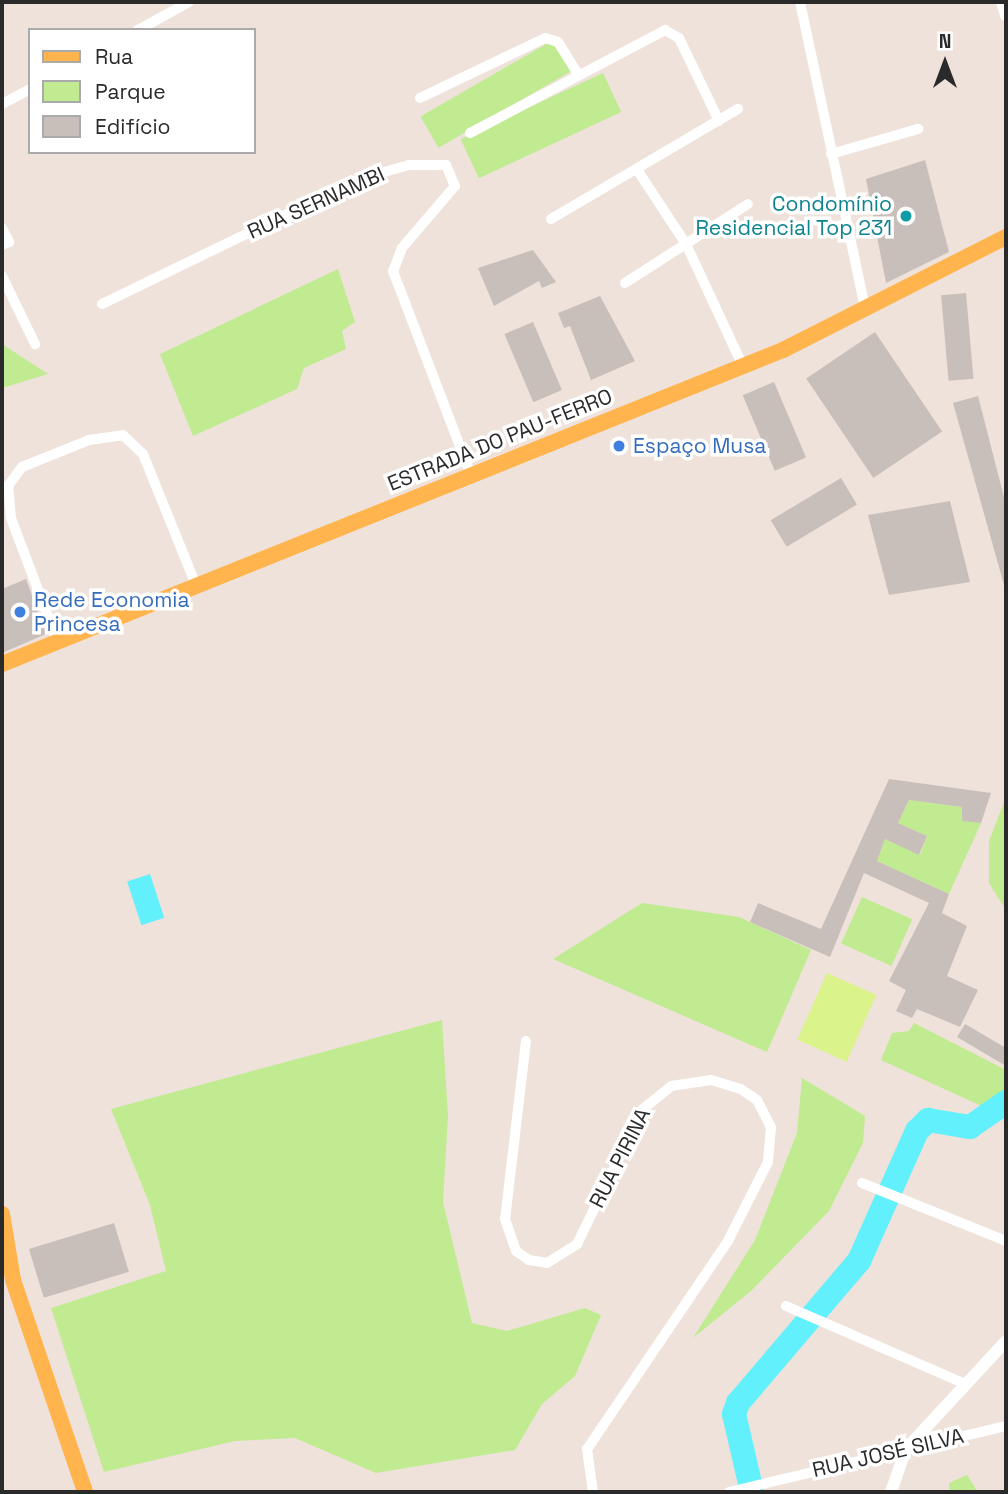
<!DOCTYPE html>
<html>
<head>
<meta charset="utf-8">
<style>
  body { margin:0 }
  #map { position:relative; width:1008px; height:1494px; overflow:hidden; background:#eee2da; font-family:"Space Grotesk",sans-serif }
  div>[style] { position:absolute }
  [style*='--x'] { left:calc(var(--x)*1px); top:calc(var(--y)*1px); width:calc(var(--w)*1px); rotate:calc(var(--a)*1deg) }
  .green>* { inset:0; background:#c0eb90; transform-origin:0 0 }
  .pitch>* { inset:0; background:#dbf38b; transform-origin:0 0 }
  .water>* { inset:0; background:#61f0fc; transform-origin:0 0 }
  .river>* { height:24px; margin:-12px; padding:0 12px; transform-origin:12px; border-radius:12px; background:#61f0fc }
  .building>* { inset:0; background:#c9bfba; transform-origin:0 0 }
  .minor>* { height:10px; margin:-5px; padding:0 5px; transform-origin:5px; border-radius:5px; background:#fff }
  .tertiary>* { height:12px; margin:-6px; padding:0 6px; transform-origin:6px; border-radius:6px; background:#fff }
  .primary>* { height:16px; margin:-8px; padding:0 8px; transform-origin:8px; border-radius:8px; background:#ffb44e }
  .dots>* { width:19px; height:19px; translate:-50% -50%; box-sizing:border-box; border:4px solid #fff; border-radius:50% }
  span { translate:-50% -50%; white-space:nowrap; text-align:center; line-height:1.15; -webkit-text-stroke:7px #fff; paint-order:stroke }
  .street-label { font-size:21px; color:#2a2a2a }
  .culture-label { font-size:21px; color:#0d838f }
  .right { translate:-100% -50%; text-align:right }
  .shop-label { font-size:21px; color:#366cbe }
  .left { translate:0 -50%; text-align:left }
  .frame { position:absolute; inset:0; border:4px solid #2a2a2a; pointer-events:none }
  .legend { position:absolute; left:28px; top:28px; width:228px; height:126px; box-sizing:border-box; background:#fff; border:2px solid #aaa; margin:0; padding:9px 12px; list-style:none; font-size:21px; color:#2a2a2a }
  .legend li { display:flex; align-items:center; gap:14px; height:35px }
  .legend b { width:35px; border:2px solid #aaa }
  .north { position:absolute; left:910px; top:28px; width:70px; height:70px; -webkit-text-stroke:5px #fff; paint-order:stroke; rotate:0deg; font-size:19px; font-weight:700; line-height:28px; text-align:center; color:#2a2a2a }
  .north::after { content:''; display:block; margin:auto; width:24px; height:32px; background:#2a2a2a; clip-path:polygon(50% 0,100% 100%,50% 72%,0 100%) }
</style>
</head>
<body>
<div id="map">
  <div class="green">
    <i style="left:553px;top:40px;width:36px;height:153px;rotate:60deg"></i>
    <i style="left:603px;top:73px;width:43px;height:157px;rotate:65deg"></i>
    <i style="clip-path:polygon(338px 269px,355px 322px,342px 331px,346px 349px,304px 368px,297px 389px,193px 436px,160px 354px)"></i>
    <i style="clip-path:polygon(2px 344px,48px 374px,2px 388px)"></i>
    <i style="clip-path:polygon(1006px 797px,1006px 975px,1004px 907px,989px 883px,989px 841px)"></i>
    <i style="clip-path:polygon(909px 800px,962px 807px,981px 823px,949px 894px,877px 861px,885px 839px,920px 855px,927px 836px,898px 823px)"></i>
    <i style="left:862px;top:897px;width:55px;height:51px;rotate:24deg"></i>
    <i style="clip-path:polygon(642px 903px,739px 917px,811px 950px,767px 1052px,553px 959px)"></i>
    <i style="clip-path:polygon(442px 1020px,448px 1116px,443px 1202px,472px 1323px,507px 1331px,585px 1308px,601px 1315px,575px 1376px,542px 1404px,515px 1450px,376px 1473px,295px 1438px,235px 1441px,104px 1472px,51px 1308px,166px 1271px,150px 1205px,111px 1109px)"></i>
    <i style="clip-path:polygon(914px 1023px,1006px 1070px,1006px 1093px,988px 1109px,881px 1060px,892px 1033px,909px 1031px)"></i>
    <i style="clip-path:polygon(802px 1078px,865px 1116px,863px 1143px,829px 1211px,751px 1291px,693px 1338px,755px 1240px,797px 1133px)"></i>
    <i style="clip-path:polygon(967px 1475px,978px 1492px,950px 1492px,949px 1483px)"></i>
  </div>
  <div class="pitch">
    <i style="left:827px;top:973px;width:54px;height:73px;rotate:24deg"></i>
  </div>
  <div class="water">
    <i style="left:150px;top:874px;width:46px;height:24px;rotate:72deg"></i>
  </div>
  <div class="river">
    <i style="--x:752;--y:1492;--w:80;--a:-103"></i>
    <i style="--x:734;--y:1414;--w:12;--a:-70"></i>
    <i style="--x:738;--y:1403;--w:187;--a:-49.6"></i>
    <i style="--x:859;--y:1261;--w:142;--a:-66"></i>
    <i style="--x:917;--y:1131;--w:16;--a:-45"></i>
    <i style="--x:928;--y:1120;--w:43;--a:9.5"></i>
    <i style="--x:970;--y:1127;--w:44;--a:-34.8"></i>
  </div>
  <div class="building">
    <i style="clip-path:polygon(925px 160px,949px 252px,886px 283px,866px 179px)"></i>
    <i style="clip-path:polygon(533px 250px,556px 282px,542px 288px,539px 281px,494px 306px,478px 268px)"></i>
    <i style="left:966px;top:293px;width:86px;height:25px;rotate:85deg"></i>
    <i style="clip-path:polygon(600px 296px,635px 361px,591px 380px,570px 326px,564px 328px,558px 313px)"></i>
    <i style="left:533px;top:322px;width:74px;height:31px;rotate:67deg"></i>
    <i style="left:875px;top:332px;width:120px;height:83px;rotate:56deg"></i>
    <i style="left:774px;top:382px;width:82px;height:34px;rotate:67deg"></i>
    <i style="clip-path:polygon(978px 396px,1006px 505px,1006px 592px,953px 403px)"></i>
    <i style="left:841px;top:478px;width:31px;height:82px;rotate:59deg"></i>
    <i style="clip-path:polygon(950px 501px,970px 582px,889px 595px,868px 515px)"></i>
    <i style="clip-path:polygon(26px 579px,46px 634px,2px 653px,2px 589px)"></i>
    <i style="clip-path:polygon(889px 779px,991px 793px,981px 823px,962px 821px,962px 807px,909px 800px,898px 823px,927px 836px,919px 855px,885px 839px,877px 861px,949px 894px,942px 913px,967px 926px,947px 976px,978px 990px,960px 1027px,917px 1009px,912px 1018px,896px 1011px,906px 990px,889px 981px,929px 903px,864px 873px,830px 957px,750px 922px,758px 903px,821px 929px)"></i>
    <i style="clip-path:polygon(965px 1024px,1006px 1048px,1006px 1066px,957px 1037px)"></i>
    <i style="left:114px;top:1223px;width:51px;height:89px;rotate:73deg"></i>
  </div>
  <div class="minor">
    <i style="--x:800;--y:2;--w:313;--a:78"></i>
    <i style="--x:138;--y:30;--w:58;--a:-28.8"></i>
    <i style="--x:420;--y:98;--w:139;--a:-25.6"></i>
    <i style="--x:545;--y:38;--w:14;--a:17"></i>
    <i style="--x:558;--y:42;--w:36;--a:58"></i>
    <i style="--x:2;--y:104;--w:32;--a:-28"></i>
    <i style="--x:470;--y:133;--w:221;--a:-27.8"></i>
    <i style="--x:665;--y:30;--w:16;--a:30"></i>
    <i style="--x:679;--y:38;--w:92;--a:64.3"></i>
    <i style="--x:831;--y:154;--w:91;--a:-16"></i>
    <i style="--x:638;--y:171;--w:87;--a:56.7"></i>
    <i style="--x:686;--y:244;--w:135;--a:65"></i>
    <i style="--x:551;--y:219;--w:217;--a:-30.5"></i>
    <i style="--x:2;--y:228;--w:16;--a:63"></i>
    <i style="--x:9;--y:242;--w:8;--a:157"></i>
    <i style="--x:2;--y:276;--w:76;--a:64.1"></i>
    <i style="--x:625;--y:283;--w:146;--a:-32.7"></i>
    <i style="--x:102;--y:304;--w:286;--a:-25.9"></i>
    <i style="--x:359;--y:179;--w:52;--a:-15.6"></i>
    <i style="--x:409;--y:165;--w:37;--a:0"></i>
    <i style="--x:446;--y:165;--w:23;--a:67"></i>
    <i style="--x:455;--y:186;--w:82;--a:130.5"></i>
    <i style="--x:402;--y:248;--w:25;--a:111"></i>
    <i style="--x:393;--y:271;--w:218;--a:69.1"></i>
    <i style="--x:57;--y:640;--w:130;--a:-110.7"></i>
    <i style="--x:11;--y:518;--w:32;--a:-95"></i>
    <i style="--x:8;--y:486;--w:24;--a:-54"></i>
    <i style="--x:22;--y:467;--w:72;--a:-21.9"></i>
    <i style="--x:89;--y:440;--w:34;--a:-8"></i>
    <i style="--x:123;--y:435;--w:28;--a:44"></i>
    <i style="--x:143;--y:454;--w:141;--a:68"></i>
    <i style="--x:526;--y:1041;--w:179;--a:96.7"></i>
    <i style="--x:505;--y:1219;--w:34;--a:71"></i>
    <i style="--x:516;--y:1251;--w:16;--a:35"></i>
    <i style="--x:529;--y:1260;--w:18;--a:9"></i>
    <i style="--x:547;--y:1263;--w:36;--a:-32"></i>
    <i style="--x:577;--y:1244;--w:150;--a:-63.9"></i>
    <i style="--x:643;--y:1109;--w:36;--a:-39"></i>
    <i style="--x:671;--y:1086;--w:40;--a:-8.5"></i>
    <i style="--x:711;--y:1080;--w:31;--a:17"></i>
    <i style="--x:741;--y:1089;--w:19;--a:35"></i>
    <i style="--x:757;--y:1100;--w:30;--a:63"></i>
    <i style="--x:771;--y:1127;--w:35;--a:95"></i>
    <i style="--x:768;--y:1162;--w:89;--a:116.9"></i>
    <i style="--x:728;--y:1241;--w:251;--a:124.1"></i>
    <i style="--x:587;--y:1449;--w:43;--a:82.1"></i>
    <i style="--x:862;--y:1183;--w:155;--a:21.9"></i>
    <i style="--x:786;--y:1306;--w:195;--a:23.5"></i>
    <i style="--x:729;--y:1492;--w:285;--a:-13.4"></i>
  </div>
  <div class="tertiary">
    <i style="--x:1002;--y:2;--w:14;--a:73"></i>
    <i style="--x:891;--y:1492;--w:46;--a:-70.8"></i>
    <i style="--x:906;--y:1449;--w:147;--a:-47.2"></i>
  </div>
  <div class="primary">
    <i style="--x:2;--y:664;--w:842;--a:-21.9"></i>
    <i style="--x:783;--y:350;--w:250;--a:-26.9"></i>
    <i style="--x:2;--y:1214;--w:67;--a:80.5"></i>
    <i style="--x:13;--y:1280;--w:224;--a:71.2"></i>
  </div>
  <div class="dots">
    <i style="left:906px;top:216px;background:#0f9aa8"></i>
    <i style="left:619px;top:446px;background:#3f7fe0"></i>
    <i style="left:20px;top:612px;background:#3f7fe0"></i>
  </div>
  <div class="street-label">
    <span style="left:316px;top:203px;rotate:-24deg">RUA SERNAMBI</span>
    <span style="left:500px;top:440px;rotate:-22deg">ESTRADA DO PAU-FERRO</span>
    <span style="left:620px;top:1158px;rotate:-63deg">RUA PIRINA</span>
    <span style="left:888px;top:1453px;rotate:-13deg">RUA JOSÉ SILVA</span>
  </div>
  <div class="culture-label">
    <span class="right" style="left:892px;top:216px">Condomínio<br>Residencial Top 231</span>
  </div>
  <div class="shop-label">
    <span class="left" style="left:633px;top:446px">Espaço Musa</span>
    <span class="left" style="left:34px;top:612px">Rede Economia<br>Princesa</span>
  </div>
  <div class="frame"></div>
  <ul class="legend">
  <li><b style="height:9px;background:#ffb44e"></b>Rua</li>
  <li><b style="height:19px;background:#c0eb90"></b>Parque</li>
  <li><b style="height:19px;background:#c9bfba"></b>Edifício</li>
  </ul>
  <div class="north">N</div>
</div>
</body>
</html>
